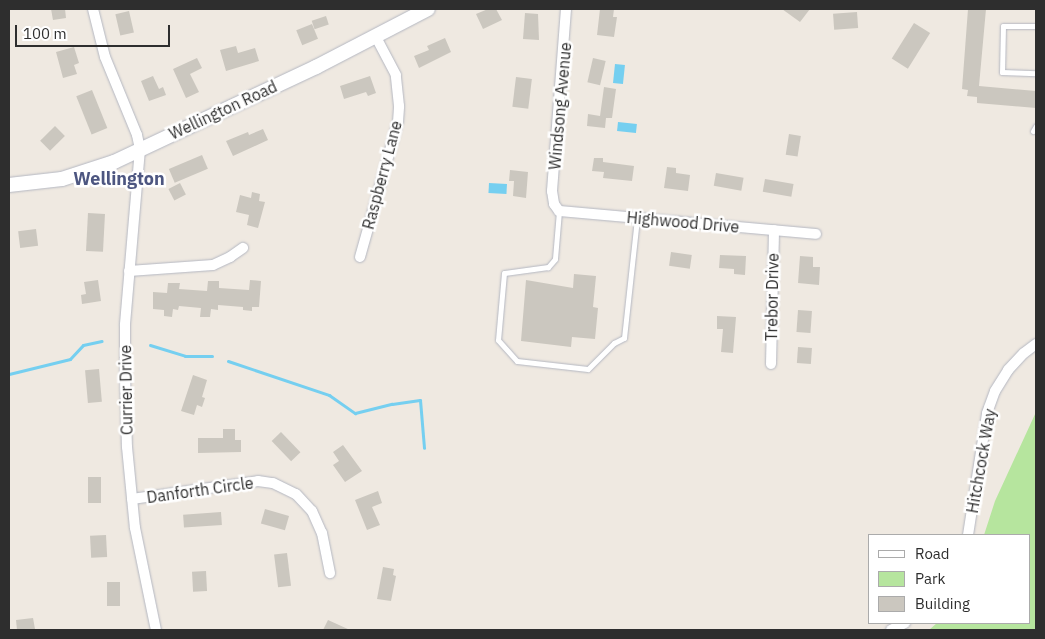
<!DOCTYPE html>
<html>
<head>
<meta charset="utf-8">
<style>
  body { margin:0 }
  #map { position:relative; width:1045px; height:639px; overflow:hidden; background:#efe9e1; font-family:"IBM Plex Sans",sans-serif }
  div>[style] { position:absolute }
  [style*='--x'] { left:calc(var(--x)*1px); top:calc(var(--y)*1px); width:calc(var(--w)*1px); rotate:calc(var(--a)*1deg) }
  .green>* { inset:0; background:#b6e59e }
  .water>* { inset:0; background:#75cff0; transform-origin:0 0 }
  .stream>* { height:3px; margin:-1.5px; padding:0 1.5px; transform-origin:1.5px; border-radius:1.5px; background:#75cff0 }
  .building>* { inset:0; background:#cbc7bf; transform-origin:0 0 }
  .roads { filter:drop-shadow(0 0 1px #b4b7c1) drop-shadow(0 0 1px #b4b7c1) }
  .service>* { height:5px; margin:-2.5px; padding:0 2.5px; transform-origin:2.5px; border-radius:2.5px; background:#fff }
  .minor>* { height:10px; margin:-5px; padding:0 5px; transform-origin:5px; border-radius:5px; background:#fff }
  .secondary>* { height:14px; margin:-7px; padding:0 7px; transform-origin:7px; border-radius:7px; background:#fff }
  span { translate:-50% -50%; white-space:nowrap; text-align:center; line-height:1.15; -webkit-text-stroke:5px #fff; paint-order:stroke }
  .street-label { font-size:16px; color:#2e2e2e }
  .neighbourhood-label { font-size:18px; color:#4d5680; font-weight:700 }
  .frame { position:absolute; inset:0; border:10px solid #2e2e2e; pointer-events:none }
  .legend { position:absolute; left:868px; top:534px; width:162px; height:90px; box-sizing:border-box; background:#fff; border:1px solid #ababab; margin:0; padding:6px 9px; list-style:none; font-size:15px; color:#2e2e2e }
  .legend li { display:flex; align-items:center; gap:10px; height:25px }
  .legend b { width:25px; border:1px solid #ababab }
  .scale { position:absolute; left:15px; top:25px; width:155px; height:22px; box-sizing:border-box; border:2px solid #2e2e2e; border-top:0; padding-left:6px; font-size:15px; line-height:18px; white-space:nowrap; color:#2e2e2e; -webkit-text-stroke:4px #fff; paint-order:stroke }
</style>
</head>
<body>
<div id="map">
  <div class="green">
    <i style="clip-path:polygon(1036px 412px,1036px 630px,929px 630px,937px 623px,1029px 623px,1029px 535px,984px 535px,995px 501px)"></i>
  </div>
  <div class="water">
    <i style="left:615px;top:64px;width:10px;height:19px;rotate:6deg"></i>
    <i style="left:618px;top:122px;width:19px;height:9px;rotate:6deg"></i>
    <i style="left:489px;top:183px;width:18px;height:10px;rotate:3deg"></i>
  </div>
  <div class="stream">
    <i style="--x:150;--y:345;--w:37;--a:17"></i>
    <i style="--x:185;--y:356;--w:27;--a:0"></i>
    <i style="--x:228;--y:361;--w:107;--a:18.6"></i>
    <i style="--x:329;--y:395;--w:32;--a:35"></i>
    <i style="--x:355;--y:413;--w:38;--a:-14"></i>
    <i style="--x:392;--y:404;--w:28;--a:-8"></i>
    <i style="--x:420;--y:400;--w:48;--a:85.2"></i>
    <i style="--x:9;--y:374;--w:63;--a:-13.8"></i>
    <i style="--x:70;--y:359;--w:19;--a:-47"></i>
    <i style="--x:83;--y:345;--w:19;--a:-12"></i>
  </div>
  <div class="building">
    <i style="clip-path:polygon(51px 9px,65px 9px,66px 18px,53px 20px)"></i>
    <i style="clip-path:polygon(488px 9px,496px 9px,502px 20px,483px 29px,476px 14px)"></i>
    <i style="clip-path:polygon(600px 9px,614px 9px,613px 17px,617px 17px,614px 37px,597px 35px)"></i>
    <i style="clip-path:polygon(782px 9px,810px 9px,800px 22px)"></i>
    <i style="clip-path:polygon(968px 9px,986px 9px,979px 86px,1036px 91px,1036px 108px,977px 103px,977px 97px,967px 96px,968px 90px,962px 89px)"></i>
    <i style="left:129px;top:11px;width:22px;height:14px;rotate:77deg"></i>
    <i style="left:857px;top:12px;width:16px;height:24px;rotate:86deg"></i>
    <i style="clip-path:polygon(525px 13px,538px 14px,539px 40px,523px 39px)"></i>
    <i style="left:326px;top:16px;width:9px;height:15px;rotate:72deg"></i>
    <i style="left:914px;top:23px;width:19px;height:42px;rotate:32deg"></i>
    <i style="left:312px;top:24px;width:16px;height:17px;rotate:68deg"></i>
    <i style="clip-path:polygon(445px 38px,451px 52px,419px 68px,414px 56px,429px 50px,427px 46px)"></i>
    <i style="clip-path:polygon(236px 46px,238px 53px,255px 48px,259px 61px,226px 71px,220px 50px)"></i>
    <i style="clip-path:polygon(74px 47px,79px 63px,74px 65px,77px 74px,63px 78px,56px 52px)"></i>
    <i style="clip-path:polygon(197px 58px,202px 68px,190px 74px,199px 92px,186px 98px,173px 69px)"></i>
    <i style="left:593px;top:58px;width:13px;height:25px;rotate:13deg"></i>
    <i style="clip-path:polygon(153px 76px,159px 89px,163px 87px,166px 95px,149px 101px,141px 81px)"></i>
    <i style="clip-path:polygon(370px 76px,376px 93px,368px 96px,366px 92px,344px 99px,340px 86px)"></i>
    <i style="left:516px;top:77px;width:16px;height:30px;rotate:7deg"></i>
    <i style="clip-path:polygon(604px 87px,616px 89px,612px 118px,606px 118px,605px 128px,587px 126px,588px 114px,600px 116px)"></i>
    <i style="left:92px;top:90px;width:41px;height:17px;rotate:68deg"></i>
    <i style="left:55px;top:126px;width:14px;height:21px;rotate:45deg"></i>
    <i style="clip-path:polygon(263px 129px,268px 140px,233px 156px,226px 141px,248px 132px,249px 135px)"></i>
    <i style="left:789px;top:134px;width:12px;height:21px;rotate:9deg"></i>
    <i style="left:202px;top:155px;width:15px;height:36px;rotate:67deg"></i>
    <i style="clip-path:polygon(594px 158px,603px 158px,603px 162px,634px 166px,632px 181px,603px 178px,604px 172px,592px 171px)"></i>
    <i style="clip-path:polygon(667px 167px,676px 168px,676px 173px,690px 175px,688px 191px,664px 188px)"></i>
    <i style="clip-path:polygon(510px 170px,528px 172px,526px 198px,513px 196px,514px 181px,509px 181px)"></i>
    <i style="left:716px;top:173px;width:28px;height:13px;rotate:10deg"></i>
    <i style="left:765px;top:179px;width:29px;height:13px;rotate:10deg"></i>
    <i style="left:180px;top:183px;width:13px;height:13px;rotate:63deg"></i>
    <i style="clip-path:polygon(252px 192px,260px 194px,259px 201px,265px 202px,258px 228px,247px 225px,249px 215px,236px 212px,240px 195px,251px 198px)"></i>
    <i style="left:88px;top:213px;width:17px;height:38px;rotate:3deg"></i>
    <i style="left:36px;top:229px;width:17px;height:18px;rotate:83deg"></i>
    <i style="left:671px;top:252px;width:21px;height:14px;rotate:8deg"></i>
    <i style="clip-path:polygon(720px 255px,746px 256px,745px 275px,734px 274px,734px 269px,719px 268px)"></i>
    <i style="clip-path:polygon(800px 256px,813px 257px,813px 267px,820px 267px,819px 285px,798px 283px)"></i>
    <i style="clip-path:polygon(574px 274px,596px 276px,593px 307px,598px 308px,595px 339px,572px 337px,571px 347px,521px 341px,526px 280px,573px 288px)"></i>
    <i style="clip-path:polygon(98px 280px,101px 301px,82px 304px,81px 295px,86px 294px,84px 282px)"></i>
    <i style="clip-path:polygon(250px 280px,261px 281px,259px 307px,252px 307px,252px 311px,243px 310px,243px 307px,218px 305px,218px 310px,211px 309px,210px 317px,200px 317px,201px 308px,179px 306px,178px 310px,173px 309px,172px 317px,164px 316px,164px 310px,153px 309px,153px 292px,167px 293px,168px 283px,180px 283px,179px 289px,207px 291px,208px 281px,219px 281px,219px 288px,249px 290px)"></i>
    <i style="left:798px;top:310px;width:14px;height:22px;rotate:4deg"></i>
    <i style="clip-path:polygon(717px 316px,736px 317px,733px 353px,721px 352px,723px 329px,717px 329px)"></i>
    <i style="left:798px;top:347px;width:14px;height:16px;rotate:4deg"></i>
    <i style="left:99px;top:369px;width:33px;height:14px;rotate:85deg"></i>
    <i style="clip-path:polygon(193px 375px,207px 380px,202px 397px,205px 398px,202px 407px,197px 405px,194px 415px,181px 411px)"></i>
    <i style="clip-path:polygon(223px 429px,235px 429px,235px 440px,241px 440px,241px 452px,198px 453px,198px 438px,223px 438px)"></i>
    <i style="left:281px;top:432px;width:28px;height:13px;rotate:46deg"></i>
    <i style="clip-path:polygon(343px 445px,362px 471px,345px 482px,333px 465px,339px 461px,333px 452px)"></i>
    <i style="left:88px;top:477px;width:13px;height:26px"></i>
    <i style="clip-path:polygon(378px 491px,382px 503px,372px 507px,380px 525px,367px 530px,355px 500px)"></i>
    <i style="left:265px;top:509px;width:25px;height:15px;rotate:16deg"></i>
    <i style="left:221px;top:512px;width:13px;height:38px;rotate:86deg"></i>
    <i style="left:106px;top:535px;width:22px;height:16px;rotate:87deg"></i>
    <i style="left:287px;top:553px;width:33px;height:13px;rotate:83deg"></i>
    <i style="clip-path:polygon(383px 567px,394px 569px,393px 575px,396px 576px,391px 601px,377px 599px)"></i>
    <i style="left:206px;top:571px;width:20px;height:14px;rotate:87deg"></i>
    <i style="left:107px;top:582px;width:13px;height:24px"></i>
    <i style="clip-path:polygon(33px 618px,35px 629px,17px 630px,16px 620px)"></i>
    <i style="clip-path:polygon(328px 620px,350px 630px,323px 630px)"></i>
  </div>
  <div class="roads">
    <div class="service">
      <i style="--x:1036;--y:26;--w:33;--a:180"></i>
      <i style="--x:1003;--y:26;--w:46;--a:91.2"></i>
      <i style="--x:1002;--y:72;--w:34;--a:2"></i>
      <i style="--x:1033;--y:131;--w:6;--a:-59"></i>
      <i style="--x:559;--y:211;--w:48;--a:94.8"></i>
      <i style="--x:555;--y:259;--w:11;--a:131"></i>
      <i style="--x:548;--y:267;--w:44;--a:172.2"></i>
      <i style="--x:504;--y:273;--w:67;--a:95.1"></i>
      <i style="--x:498;--y:340;--w:28;--a:48"></i>
      <i style="--x:517;--y:361;--w:71;--a:6.4"></i>
      <i style="--x:588;--y:369;--w:37;--a:-45"></i>
      <i style="--x:614;--y:343;--w:11;--a:-27"></i>
      <i style="--x:624;--y:338;--w:121;--a:-83.8"></i>
    </div>
    <div class="minor">
      <i style="--x:93;--y:9;--w:49;--a:76"></i>
      <i style="--x:105;--y:57;--w:84;--a:67.7"></i>
      <i style="--x:137;--y:135;--w:14;--a:78"></i>
      <i style="--x:140;--y:149;--w:177;--a:94.9"></i>
      <i style="--x:125;--y:325;--w:48;--a:90"></i>
      <i style="--x:125;--y:373;--w:74;--a:88.5"></i>
      <i style="--x:127;--y:447;--w:81;--a:84.4"></i>
      <i style="--x:135;--y:528;--w:104;--a:78.4"></i>
      <i style="--x:566;--y:9;--w:183;--a:94.4"></i>
      <i style="--x:552;--y:191;--w:13;--a:81"></i>
      <i style="--x:554;--y:204;--w:9;--a:54"></i>
      <i style="--x:559;--y:211;--w:258;--a:5.1"></i>
      <i style="--x:360;--y:257;--w:140;--a:-74.3"></i>
      <i style="--x:398;--y:122;--w:16;--a:-86"></i>
      <i style="--x:399;--y:106;--w:31;--a:-96"></i>
      <i style="--x:396;--y:75;--w:43;--a:-117.8"></i>
      <i style="--x:129;--y:271;--w:84;--a:-4.1"></i>
      <i style="--x:213;--y:265;--w:19;--a:-25"></i>
      <i style="--x:230;--y:257;--w:16;--a:-35"></i>
      <i style="--x:771;--y:364;--w:134;--a:-88.7"></i>
      <i style="--x:132;--y:499;--w:127;--a:-8.1"></i>
      <i style="--x:258;--y:481;--w:15;--a:8"></i>
      <i style="--x:273;--y:483;--w:25;--a:26"></i>
      <i style="--x:296;--y:494;--w:23;--a:47"></i>
      <i style="--x:312;--y:511;--w:24;--a:66"></i>
      <i style="--x:322;--y:533;--w:41;--a:78.7"></i>
      <i style="--x:968;--y:535;--w:123;--a:-81.1"></i>
      <i style="--x:987;--y:413;--w:23;--a:-70"></i>
      <i style="--x:995;--y:391;--w:25;--a:-58"></i>
      <i style="--x:1008;--y:370;--w:23;--a:-47"></i>
      <i style="--x:1024;--y:353;--w:15;--a:-37"></i>
      <i style="--x:891;--y:630;--w:16;--a:-27"></i>
    </div>
    <div class="secondary">
      <i style="--x:9;--y:185;--w:53;--a:-6.5"></i>
      <i style="--x:62;--y:179;--w:55;--a:-18.1"></i>
      <i style="--x:114;--y:162;--w:223;--a:-25.2"></i>
      <i style="--x:316;--y:67;--w:126;--a:-27.4"></i>
    </div>
  </div>
  <div class="street-label">
    <span style="left:560px;top:106px;rotate:-85deg">Windsong Avenue</span>
    <span style="left:223px;top:110px;rotate:-25deg">Wellington Road</span>
    <span style="left:382px;top:175px;rotate:-75deg">Raspberry Lane</span>
    <span style="left:683px;top:222px;rotate:5deg">Highwood Drive</span>
    <span style="left:772px;top:297px;rotate:-89deg">Trebor Drive</span>
    <span style="left:126px;top:390px;rotate:-91deg">Currier Drive</span>
    <span style="left:981px;top:461px;rotate:-80deg">Hitchcock Way</span>
    <span style="left:200px;top:490px;rotate:-8deg">Danforth Circle</span>
  </div>
  <div class="neighbourhood-label">
    <span style="left:119px;top:179px">Wellington</span>
  </div>
  <div class="frame"></div>
  <ul class="legend">
  <li><b style="height:6px;background:#fff"></b>Road</li>
  <li><b style="height:14px;background:#b6e59e"></b>Park</li>
  <li><b style="height:14px;background:#cbc7bf"></b>Building</li>
  </ul>
  <div class="scale">100 m</div>
</div>
</body>
</html>
